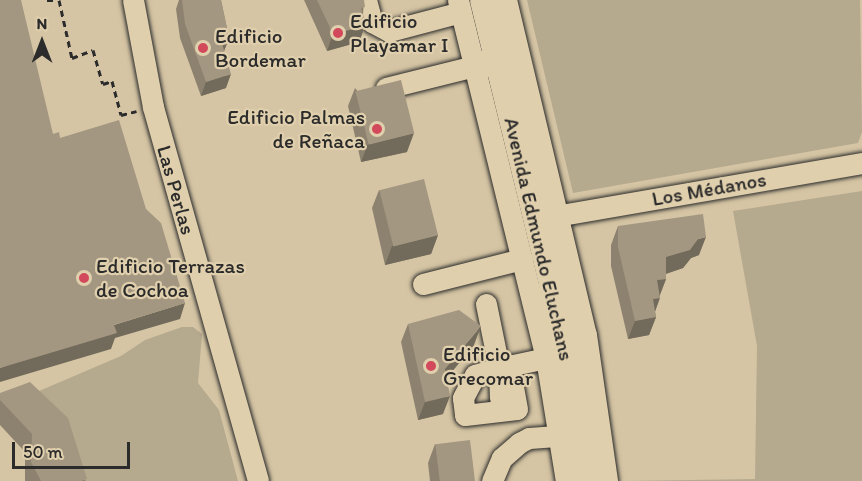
<!DOCTYPE html>
<html>
<head>
<meta charset="utf-8">
<style>
  body { margin:0 }
  #map { position:relative; width:862px; height:481px; overflow:hidden; background:#d5c5a4; font-family:Itim,sans-serif }
  div>[style] { position:absolute }
  [style*='--x'] { left:calc(var(--x)*1px); top:calc(var(--y)*1px); width:calc(var(--w)*1px); rotate:calc(var(--a)*1deg) }
  .green>* { inset:0; background:#b5a98e }
  .path>* { height:3px; margin-top:-1.5px; transform-origin:0; background:repeating-linear-gradient(90deg,#2b2b2b 0 6px,transparent 0 10.5px) }
  .roads { filter:drop-shadow(0 0 2px #2b2b2b) drop-shadow(0 0 2px #2b2b2b) }
  .minor>* { height:21px; margin:-10.5px; padding:0 10.5px; transform-origin:10.5px; border-radius:10.5px; background:#e0cfac }
  .major>* { height:27px; margin:-13.5px; padding:0 13.5px; transform-origin:13.5px; border-radius:13.5px; background:#e0cfac }
  .wall>* { inset:0; background:#8c826f }
  .shaded-wall>* { inset:0; background:#726a5a }
  .building>* { inset:0; background:#a39781; transform-origin:0 0 }
  .dots>* { width:16px; height:16px; translate:-50% -50%; box-sizing:border-box; border:3px solid #e0cfac; border-radius:50% }
  span { translate:-50% -50%; white-space:nowrap; text-align:center; line-height:1.15; -webkit-text-stroke:4.5px #e0cfac; paint-order:stroke }
  .poi-label { font-size:21px; color:#2b2b2b }
  .left { translate:0 -50%; text-align:left }
  .right { translate:-100% -50%; text-align:right }
  .street-label { font-size:21px; color:#2b2b2b }
  .north { position:absolute; left:12px; top:12px; width:60px; height:60px; -webkit-text-stroke:4px #e0cfac; paint-order:stroke; rotate:0deg; font-size:16px; font-weight:700; line-height:24px; text-align:center; color:#2b2b2b }
  .north::after { content:''; display:block; margin:auto; width:21px; height:27px; background:#2b2b2b; clip-path:polygon(50% 0,100% 100%,50% 72%,0 100%) }
  .scale { position:absolute; left:12px; top:442px; width:118px; height:27px; box-sizing:border-box; border:3px solid #2b2b2b; border-top:0; padding-left:8px; font-size:18px; line-height:21px; white-space:nowrap; color:#2b2b2b; -webkit-text-stroke:4px #e0cfac; paint-order:stroke }
</style>
</head>
<body>
<div id="map">
  <div class="green">
    <i style="clip-path:polygon(527px 0,860px 0,862px 132px,858px 143px,573px 193px)"></i>
    <i style="clip-path:polygon(862px 191px,862px 481px,626px 481px,755px 479px,757px 346px,733px 211px)"></i>
    <i style="clip-path:polygon(182px 327px,193px 327px,202px 334px,198px 383px,219px 410px,238px 481px,77px 481px,39px 391px,121px 356px,145px 340px)"></i>
  </div>
  <div class="path">
    <i style="--x:47;--y:0;--w:7;--a:0"></i>
    <i style="--x:59;--y:0;--w:59;--a:77.4"></i>
    <i style="--x:72;--y:58;--w:22;--a:-21"></i>
    <i style="--x:93;--y:50;--w:35;--a:74"></i>
    <i style="--x:103;--y:84;--w:9;--a:-18"></i>
    <i style="--x:112;--y:81;--w:35;--a:75"></i>
    <i style="--x:121;--y:115;--w:16;--a:-14"></i>
  </div>
  <div class="roads">
    <div class="minor">
      <i style="--x:133;--y:0;--w:109;--a:79.4"></i>
      <i style="--x:153;--y:107;--w:388;--a:74.3"></i>
      <i style="--x:366;--y:0;--w:23;--a:75"></i>
      <i style="--x:372;--y:22;--w:19;--a:28"></i>
      <i style="--x:389;--y:31;--w:74;--a:-14.8"></i>
      <i style="--x:458;--y:0;--w:369;--a:76.2"></i>
      <i style="--x:546;--y:358;--w:125;--a:80.8"></i>
      <i style="--x:386;--y:88;--w:91;--a:-14"></i>
      <i style="--x:555;--y:216;--w:312;--a:-9.8"></i>
      <i style="--x:423;--y:284;--w:102;--a:-14.2"></i>
      <i style="--x:486;--y:304;--w:65;--a:78.5"></i>
      <i style="--x:499;--y:368;--w:48;--a:-12"></i>
      <i style="--x:500;--y:398;--w:30;--a:-92"></i>
      <i style="--x:499;--y:368;--w:25;--a:164"></i>
      <i style="--x:475;--y:375;--w:26;--a:118"></i>
      <i style="--x:463;--y:398;--w:17;--a:83"></i>
      <i style="--x:465;--y:415;--w:52;--a:-6.6"></i>
      <i style="--x:517;--y:409;--w:45;--a:-100.3"></i>
      <i style="--x:492;--y:481;--w:25;--a:-67"></i>
      <i style="--x:502;--y:458;--w:23;--a:-41"></i>
      <i style="--x:519;--y:443;--w:11;--a:-27"></i>
      <i style="--x:529;--y:438;--w:31;--a:-4"></i>
    </div>
    <div class="major">
      <i style="--x:483;--y:0;--w:291;--a:76.3"></i>
      <i style="--x:552;--y:283;--w:201;--a:80.8"></i>
      <i style="--x:503;--y:0;--w:344;--a:76.6"></i>
      <i style="--x:583;--y:335;--w:148;--a:81.8"></i>
      <i style="--x:474;--y:66;--w:30;--a:-14"></i>
      <i style="--x:503;--y:59;--w:13;--a:13"></i>
    </div>
  </div>
  <div class="wall">
    <i style="clip-path:polygon(179px 0,221px 0,229px 38px,224px 51px,226px 88px,201px 96px,180px 38px,176px 9px)"></i>
    <i style="clip-path:polygon(304px 0,364px 0,363px 14px,365px 26px,359px 42px,327px 51px)"></i>
    <i style="clip-path:polygon(355px 88px,407px 152px,361px 162px,348px 106px)"></i>
    <i style="clip-path:polygon(379px 190px,438px 235px,431px 254px,385px 265px,372px 208px)"></i>
    <i style="clip-path:polygon(618px 226px,699px 255px,691px 258px,683px 268px,666px 274px,666px 279px,660px 295px,655px 312px,656px 317px,649px 335px,628px 339px,611px 266px,611px 245px)"></i>
    <i style="clip-path:polygon(408px 324px,474px 345px,447px 378px,443px 414px,418px 420px,401px 342px)"></i>
    <i style="clip-path:polygon(0 393px,86px 481px,25px 481px,25px 452px,0 425px)"></i>
    <i style="clip-path:polygon(435px 444px,475px 481px,430px 481px,428px 463px)"></i>
  </div>
  <div class="shaded-wall">
    <i style="clip-path:polygon(365px 26px,359px 42px,327px 51px,333px 34px)"></i>
    <i style="clip-path:polygon(229px 38px,224px 51px,221px 40px)"></i>
    <i style="clip-path:polygon(231px 74px,226px 88px,201px 96px,206px 82px)"></i>
    <i style="clip-path:polygon(414px 133px,407px 152px,361px 162px,368px 144px)"></i>
    <i style="clip-path:polygon(438px 235px,431px 254px,385px 265px,392px 246px)"></i>
    <i style="clip-path:polygon(706px 237px,699px 255px,691px 258px,683px 268px,659px 276px,666px 257px,698px 239px)"></i>
    <i style="clip-path:polygon(666px 279px,659px 297px,657px 280px)"></i>
    <i style="clip-path:polygon(660px 298px,653px 317px,653px 299px)"></i>
    <i style="clip-path:polygon(185px 303px,180px 319px,115px 338px,111px 349px,0 382px,0 368px,114px 325px)"></i>
    <i style="clip-path:polygon(656px 317px,649px 335px,628px 339px,635px 321px)"></i>
    <i style="clip-path:polygon(481px 326px,474px 345px,438px 388px,445px 369px)"></i>
    <i style="clip-path:polygon(450px 396px,443px 414px,418px 420px,425px 402px)"></i>
  </div>
  <div class="building">
    <i style="clip-path:polygon(0 0,21px 0,53px 134px,59px 132px,60px 138px,119px 120px,146px 209px,161px 223px,185px 303px,114px 325px,117px 333px,0 368px)"></i>
    <i style="clip-path:polygon(182px 0,221px 0,229px 38px,221px 40px,231px 74px,206px 82px,185px 24px)"></i>
    <i style="clip-path:polygon(317px 0,364px 0,365px 7px,361px 8px,365px 26px,333px 34px)"></i>
    <i style="left:401px;top:80px;width:55px;height:47px;rotate:76deg"></i>
    <i style="left:424px;top:179px;width:58px;height:46px;rotate:76deg"></i>
    <i style="clip-path:polygon(703px 214px,706px 237px,698px 239px,690px 250px,666px 257px,666px 279px,657px 280px,660px 298px,653px 299px,656px 317px,635px 321px,618px 247px,618px 226px)"></i>
    <i style="clip-path:polygon(459px 310px,481px 326px,445px 369px,450px 396px,425px 402px,408px 324px)"></i>
    <i style="clip-path:polygon(30px 382px,68px 418px,87px 479px,81px 481px,41px 481px,31px 462px,32px 434px,0 400px,0 393px)"></i>
    <i style="left:470px;top:440px;width:41px;height:35px;rotate:83deg"></i>
  </div>
  <div class="dots">
    <i style="left:338px;top:33px;background:#d1495b"></i>
    <i style="left:203px;top:48px;background:#d1495b"></i>
    <i style="left:377px;top:129px;background:#d1495b"></i>
    <i style="left:84px;top:278px;background:#d1495b"></i>
    <i style="left:431px;top:366px;background:#d1495b"></i>
  </div>
  <div class="poi-label">
    <span class="left" style="left:350px;top:33px">Edificio<br>Playamar I</span>
    <span class="left" style="left:215px;top:48px">Edificio<br>Bordemar</span>
    <span class="right" style="left:365px;top:129px">Edificio Palmas<br>de Reñaca</span>
    <span class="left" style="left:96px;top:278px">Edificio Terrazas<br>de Cochoa</span>
    <span class="left" style="left:443px;top:366px">Edificio<br>Grecomar</span>
  </div>
  <div class="street-label">
    <span style="left:709px;top:189px;rotate:-10deg">Los Médanos</span>
    <span style="left:176px;top:190px;rotate:74deg">Las Perlas</span>
    <span style="left:539px;top:239px;rotate:77deg">Avenida Edmundo Eluchans</span>
  </div>
  <div class="north">N</div>
  <div class="scale">50 m</div>
</div>
</body>
</html>
